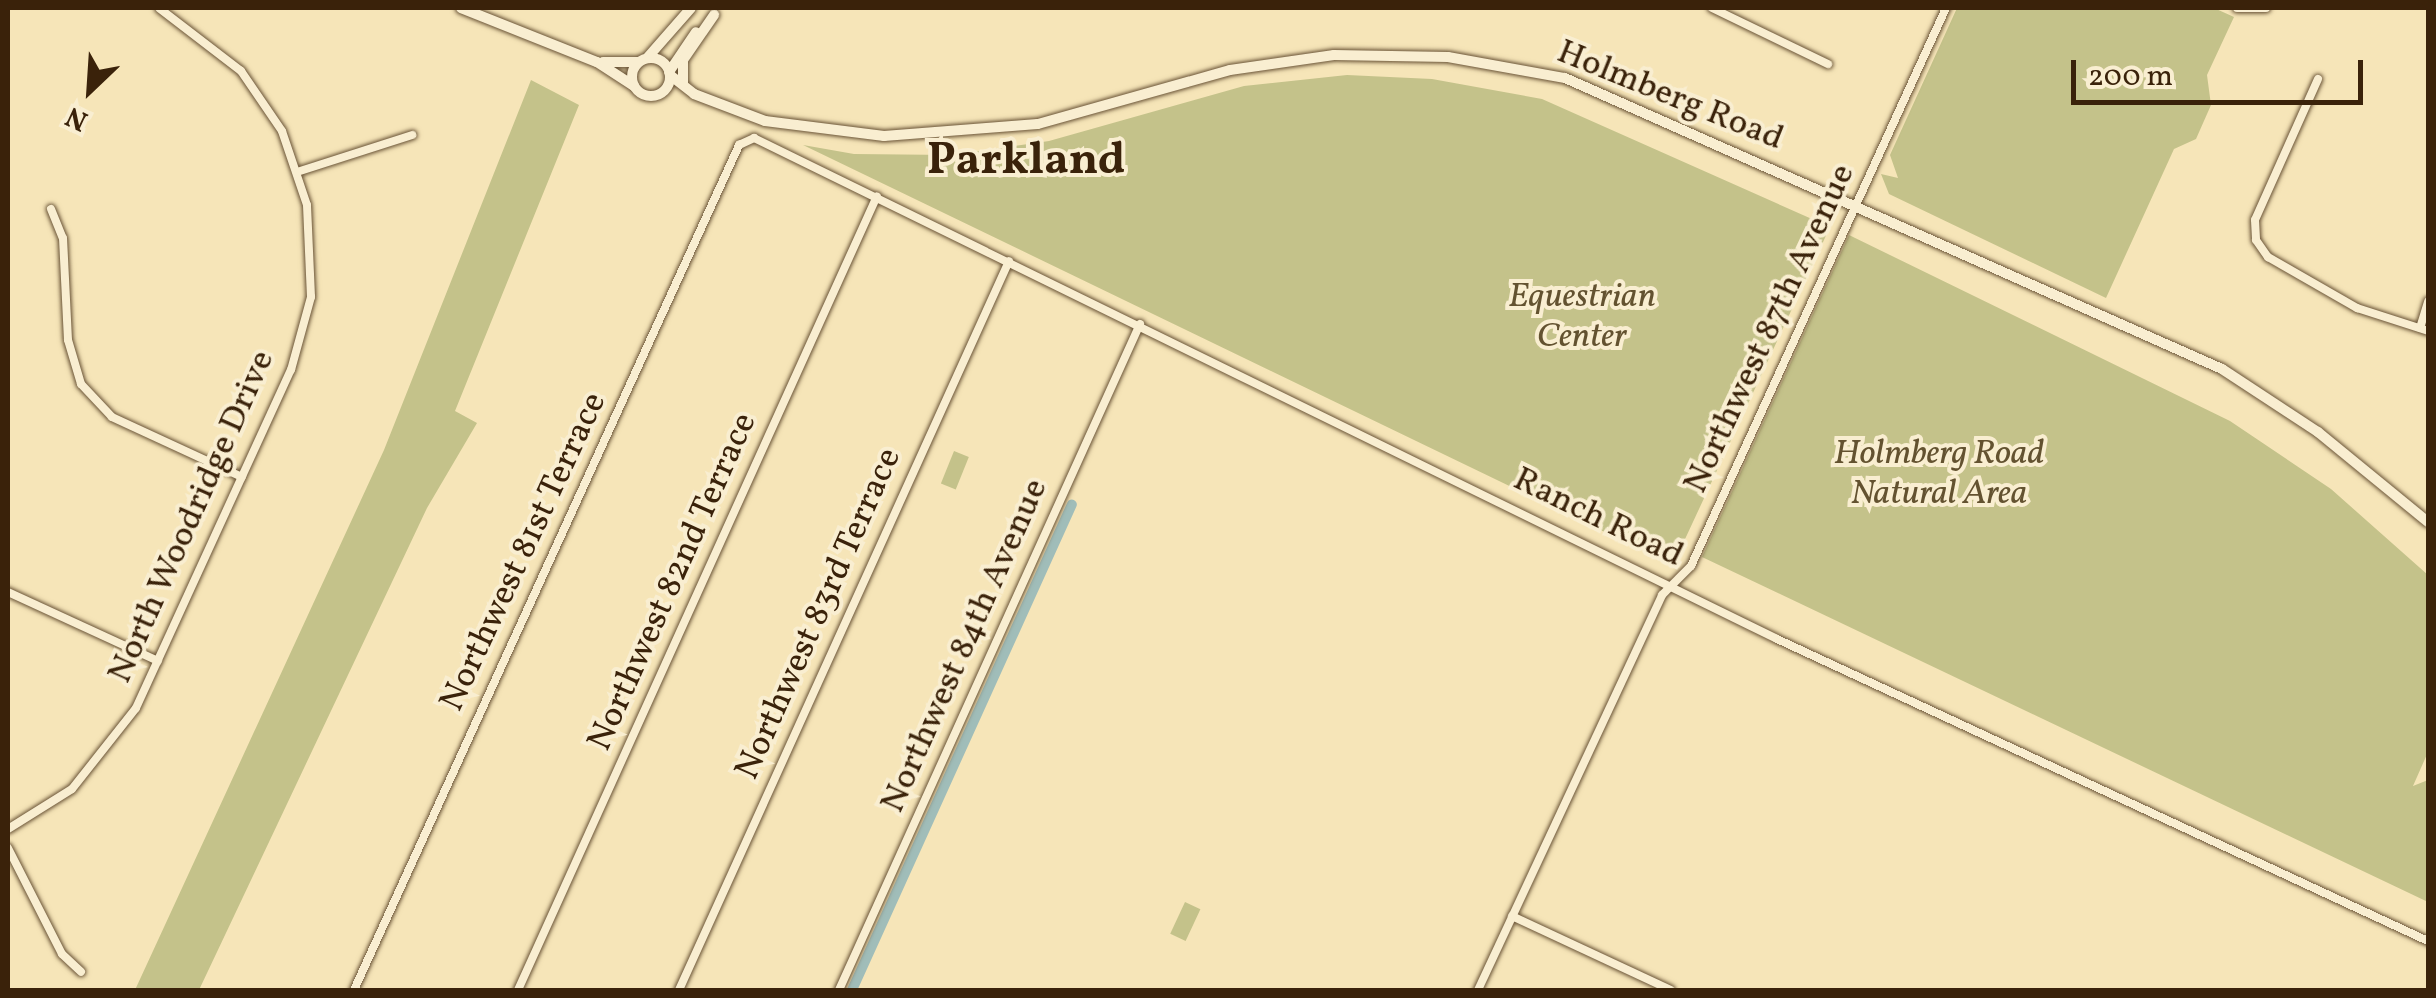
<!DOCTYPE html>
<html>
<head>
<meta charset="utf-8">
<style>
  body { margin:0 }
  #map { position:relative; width:2436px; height:998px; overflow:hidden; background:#f6e5b8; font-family:Vollkorn,serif }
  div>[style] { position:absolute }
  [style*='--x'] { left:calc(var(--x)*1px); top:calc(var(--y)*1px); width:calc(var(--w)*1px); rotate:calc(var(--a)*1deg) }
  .green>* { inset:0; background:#c4c28a; transform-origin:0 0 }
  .canal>* { height:10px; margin:-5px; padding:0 5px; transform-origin:5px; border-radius:5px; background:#a0bdb9 }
  .roads { filter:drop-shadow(0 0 2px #695336) drop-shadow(0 0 2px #695336) }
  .minor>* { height:8px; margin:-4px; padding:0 4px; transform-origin:4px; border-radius:4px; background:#f9eed1 }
  .tertiary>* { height:10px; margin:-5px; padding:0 5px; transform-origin:5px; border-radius:5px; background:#f9eed1 }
  .tertiary>.ring { margin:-5px; padding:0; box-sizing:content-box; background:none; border:10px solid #f9eed1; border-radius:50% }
  span { translate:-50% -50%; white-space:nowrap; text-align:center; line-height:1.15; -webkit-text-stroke:8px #f9eed1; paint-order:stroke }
  .street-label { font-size:35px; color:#3a220a }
  .park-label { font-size:35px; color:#635230; font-style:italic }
  .district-label { font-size:45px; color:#3a220a; font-weight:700 }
  .frame { position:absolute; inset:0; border:10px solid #3a220a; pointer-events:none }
  .north { position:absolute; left:40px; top:40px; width:100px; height:100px; -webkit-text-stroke:8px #f9eed1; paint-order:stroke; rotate:205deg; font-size:28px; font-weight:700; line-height:40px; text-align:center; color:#3a220a }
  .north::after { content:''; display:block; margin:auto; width:35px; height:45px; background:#3a220a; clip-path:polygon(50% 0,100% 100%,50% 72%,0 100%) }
  .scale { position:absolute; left:2071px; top:60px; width:292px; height:45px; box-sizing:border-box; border:5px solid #3a220a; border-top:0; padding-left:12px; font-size:30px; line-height:35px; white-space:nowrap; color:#3a220a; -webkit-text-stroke:8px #f9eed1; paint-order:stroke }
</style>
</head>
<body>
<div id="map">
  <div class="green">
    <i style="clip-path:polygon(1957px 8px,2214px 8px,2234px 17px,2207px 75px,2211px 105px,2196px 139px,2174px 149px,2106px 298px,1889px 194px,1881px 174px,1898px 178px,1890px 155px)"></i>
    <i style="clip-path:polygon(1347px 75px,1432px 79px,1542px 99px,1830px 227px,1673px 565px,803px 145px,854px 154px,951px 155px,1049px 141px,1244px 86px)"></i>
    <i style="clip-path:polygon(531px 80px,579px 105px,455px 411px,477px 423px,427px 508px,199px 990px,135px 990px,384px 450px)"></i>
    <i style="clip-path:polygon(1849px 235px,2230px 421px,2331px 489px,2428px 575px,2428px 752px,2413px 786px,2428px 780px,2428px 902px,1702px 557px)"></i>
    <i style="left:954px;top:451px;width:16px;height:35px;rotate:22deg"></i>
    <i style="left:1185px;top:902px;width:17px;height:35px;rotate:25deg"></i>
  </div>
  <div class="canal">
    <i style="--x:852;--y:990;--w:533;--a:-65.64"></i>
  </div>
  <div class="roads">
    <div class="minor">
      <i style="--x:1712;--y:8;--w:129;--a:25.8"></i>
      <i style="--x:2237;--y:8;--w:29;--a:0"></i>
      <i style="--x:2318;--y:79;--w:154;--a:114.1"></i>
      <i style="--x:2255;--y:220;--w:20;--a:87"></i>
      <i style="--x:2256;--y:240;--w:21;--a:55"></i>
      <i style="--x:2268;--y:257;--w:103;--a:29.8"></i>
      <i style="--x:2357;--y:308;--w:75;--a:17.9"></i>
      <i style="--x:300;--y:171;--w:118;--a:-17.8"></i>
      <i style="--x:51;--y:209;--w:31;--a:68"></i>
      <i style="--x:63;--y:238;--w:102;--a:87.2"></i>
      <i style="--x:68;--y:340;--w:46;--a:73.5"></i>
      <i style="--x:81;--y:384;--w:45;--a:46.8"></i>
      <i style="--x:112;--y:417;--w:143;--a:24.8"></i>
      <i style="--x:2420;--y:328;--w:28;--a:-73"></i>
      <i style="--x:8;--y:592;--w:165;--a:24.7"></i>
      <i style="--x:8;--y:829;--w:75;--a:-32"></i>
      <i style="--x:72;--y:789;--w:103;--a:-51.7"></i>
      <i style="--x:136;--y:708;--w:372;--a:-65.4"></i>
      <i style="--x:291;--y:370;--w:76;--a:-74.7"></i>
      <i style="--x:311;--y:297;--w:92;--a:-92.5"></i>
      <i style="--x:307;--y:205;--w:78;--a:-108.7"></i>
      <i style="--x:282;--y:131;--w:73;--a:-124.3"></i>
      <i style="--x:241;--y:71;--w:103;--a:-142.5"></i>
      <i style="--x:8;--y:848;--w:119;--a:63"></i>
      <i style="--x:62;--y:954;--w:26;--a:43"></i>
      <i style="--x:1512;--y:916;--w:175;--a:25"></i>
      <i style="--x:354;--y:990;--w:929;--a:-65.5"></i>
      <i style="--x:739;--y:145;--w:17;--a:-25"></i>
      <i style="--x:754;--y:138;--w:1139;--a:26.09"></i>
      <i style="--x:1777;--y:639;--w:718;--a:24.89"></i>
      <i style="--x:518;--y:990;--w:871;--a:-65.67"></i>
      <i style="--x:679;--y:990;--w:800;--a:-65.64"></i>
      <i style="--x:839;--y:990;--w:731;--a:-65.68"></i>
      <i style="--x:1478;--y:990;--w:436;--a:-65"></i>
      <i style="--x:1662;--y:595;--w:41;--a:-45"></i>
      <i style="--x:1691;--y:566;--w:614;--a:-65.44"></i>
    </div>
    <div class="tertiary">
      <i style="--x:461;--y:8;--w:146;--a:21.7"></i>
      <i style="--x:597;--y:62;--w:44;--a:33"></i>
      <i style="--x:648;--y:57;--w:65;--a:-48.7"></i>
      <i class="ring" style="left:632px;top:58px;width:28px;height:28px"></i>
      <i style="--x:603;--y:62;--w:35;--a:0"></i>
      <i style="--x:669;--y:72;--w:48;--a:-56"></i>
      <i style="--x:670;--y:75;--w:31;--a:38"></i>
      <i style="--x:694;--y:94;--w:76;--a:20.8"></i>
      <i style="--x:765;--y:121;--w:120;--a:7.2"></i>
      <i style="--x:884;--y:136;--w:154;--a:-4.5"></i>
      <i style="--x:1038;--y:124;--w:199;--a:-15.7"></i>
      <i style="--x:1230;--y:70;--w:105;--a:-8.2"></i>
      <i style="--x:1334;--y:55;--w:114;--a:1"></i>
      <i style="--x:1448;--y:57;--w:119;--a:10.2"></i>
      <i style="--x:1565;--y:78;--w:719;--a:23.89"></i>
      <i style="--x:2222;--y:369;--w:115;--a:33.3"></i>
      <i style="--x:2318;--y:432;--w:142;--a:39.3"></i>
      <i style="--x:683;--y:83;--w:23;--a:-90"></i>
      <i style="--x:683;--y:60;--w:55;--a:-55.4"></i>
    </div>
  </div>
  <div class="street-label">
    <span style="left:1670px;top:96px;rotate:22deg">Holmberg Road</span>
    <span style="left:1770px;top:329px;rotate:-65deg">Northwest 87th Avenue</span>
    <span style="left:192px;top:517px;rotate:-66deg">North Woodridge Drive</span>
    <span style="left:1598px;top:518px;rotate:26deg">Ranch Road</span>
    <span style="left:524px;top:552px;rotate:-65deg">Northwest 81st Terrace</span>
    <span style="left:673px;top:582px;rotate:-66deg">Northwest 82nd Terrace</span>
    <span style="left:819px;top:614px;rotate:-66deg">Northwest 83rd Terrace</span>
    <span style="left:965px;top:646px;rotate:-66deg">Northwest 84th Avenue</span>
  </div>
  <div class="park-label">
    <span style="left:1582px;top:317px">Equestrian<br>Center</span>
    <span style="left:1939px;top:474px">Holmberg Road<br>Natural Area</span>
  </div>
  <div class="district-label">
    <span style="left:1026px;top:162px">Parkland</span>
  </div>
  <div class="frame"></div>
  <div class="north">N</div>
  <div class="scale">200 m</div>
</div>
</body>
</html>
